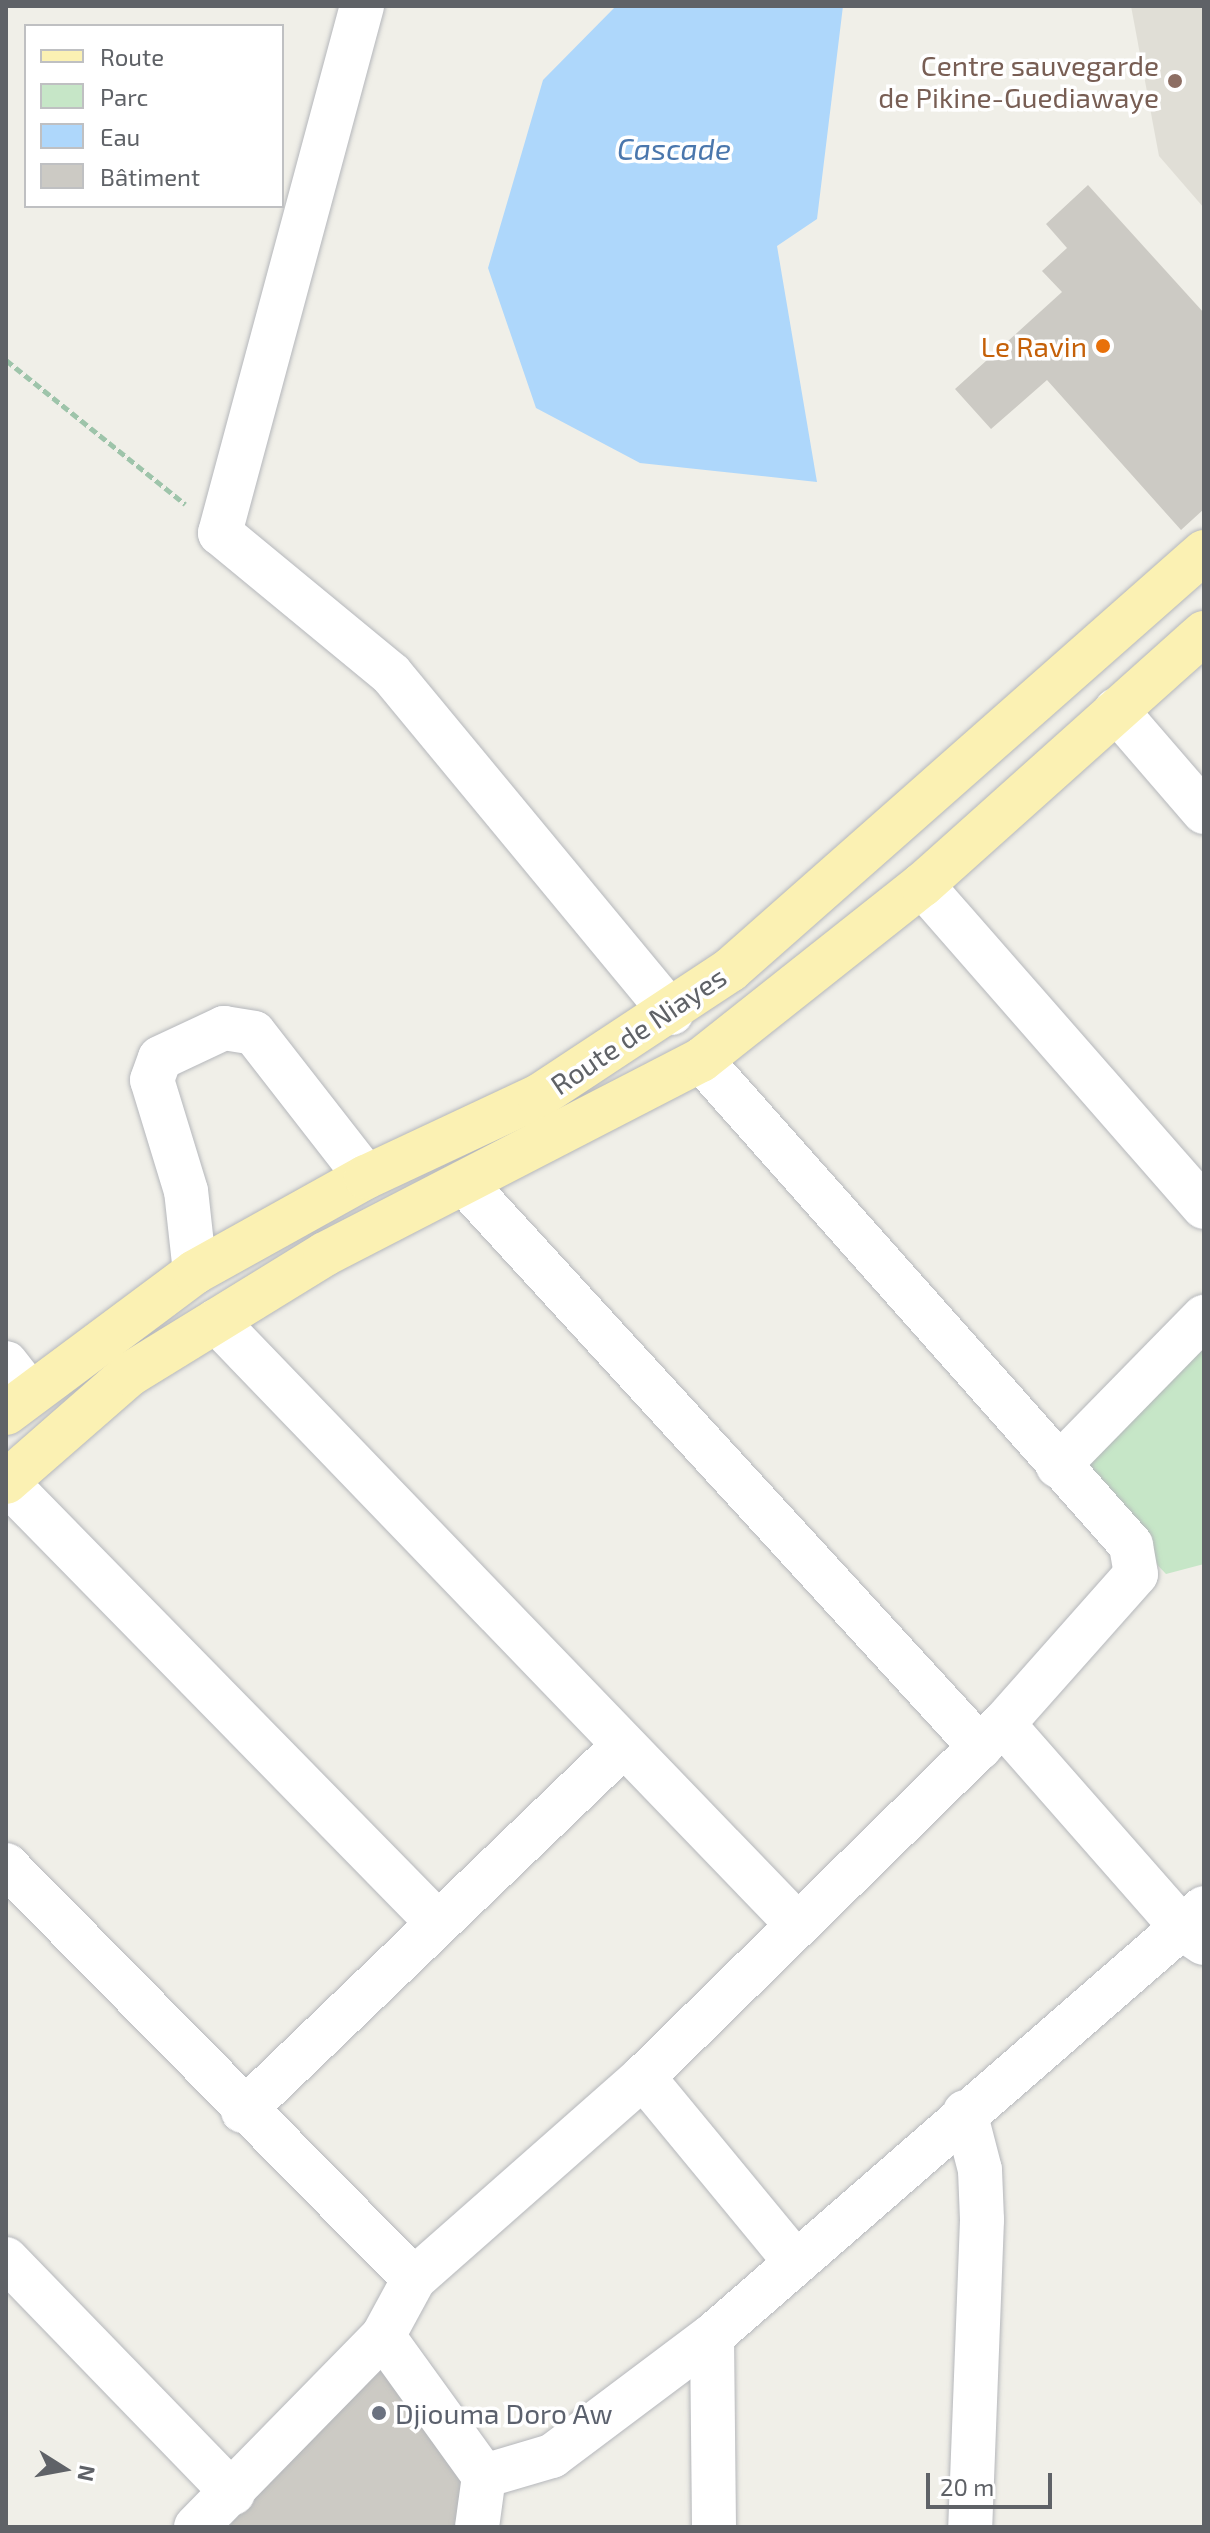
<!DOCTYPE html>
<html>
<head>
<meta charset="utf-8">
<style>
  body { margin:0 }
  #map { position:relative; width:1210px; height:2533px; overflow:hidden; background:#f0efe8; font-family:"Exo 2",sans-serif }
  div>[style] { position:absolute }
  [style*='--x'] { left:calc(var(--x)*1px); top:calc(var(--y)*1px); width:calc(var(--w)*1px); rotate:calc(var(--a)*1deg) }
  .education>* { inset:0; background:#e0ded6 }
  .green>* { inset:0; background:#c6e6c7 }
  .water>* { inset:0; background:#aed7fb }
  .building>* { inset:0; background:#cccac4 }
  .path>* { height:5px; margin-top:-2.5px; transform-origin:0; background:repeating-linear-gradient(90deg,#9ec4aa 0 8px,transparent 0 12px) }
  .roads { filter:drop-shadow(0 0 2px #b5b7bb) drop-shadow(0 0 2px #b5b7bb) }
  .minor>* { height:44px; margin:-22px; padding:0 22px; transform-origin:22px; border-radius:22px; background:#fff }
  .major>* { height:44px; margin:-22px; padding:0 22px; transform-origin:22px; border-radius:22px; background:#fbf1b3 }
  .dots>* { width:22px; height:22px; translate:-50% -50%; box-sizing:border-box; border:4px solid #fff; border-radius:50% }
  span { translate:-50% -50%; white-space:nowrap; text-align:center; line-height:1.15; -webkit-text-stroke:7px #fff; paint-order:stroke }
  .education-label { font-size:28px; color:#785e54 }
  .right { translate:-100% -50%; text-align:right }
  .food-label { font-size:28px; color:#c56008 }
  .street-label { font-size:28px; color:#5f6267 }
  .worship-label { font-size:28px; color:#5b616d }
  .left { translate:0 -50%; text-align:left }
  .water-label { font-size:30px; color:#4a77ad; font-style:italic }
  .frame { position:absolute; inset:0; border:8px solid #5f6267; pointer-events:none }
  .legend { position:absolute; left:24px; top:24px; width:260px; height:184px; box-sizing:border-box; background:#fff; border:2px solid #bfc0c2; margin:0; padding:10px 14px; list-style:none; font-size:24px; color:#5f6267 }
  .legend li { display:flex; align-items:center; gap:16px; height:40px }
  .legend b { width:40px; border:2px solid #bfc0c2 }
  .north { position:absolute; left:24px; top:2429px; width:80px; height:80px; -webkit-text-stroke:6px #fff; paint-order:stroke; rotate:101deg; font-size:22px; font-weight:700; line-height:32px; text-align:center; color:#5f6267 }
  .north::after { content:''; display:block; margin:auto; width:28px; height:36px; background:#5f6267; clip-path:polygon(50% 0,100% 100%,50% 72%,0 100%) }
  .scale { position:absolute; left:926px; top:2473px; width:126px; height:36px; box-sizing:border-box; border:4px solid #5f6267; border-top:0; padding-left:10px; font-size:24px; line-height:28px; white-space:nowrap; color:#5f6267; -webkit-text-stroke:6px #fff; paint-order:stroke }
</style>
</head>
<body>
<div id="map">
  <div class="education">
    <i style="clip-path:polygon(1131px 6px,1204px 6px,1204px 208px,1159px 156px)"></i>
  </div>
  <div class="green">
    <i style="clip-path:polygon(1204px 1324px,1204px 1564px,1166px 1574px,1063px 1465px)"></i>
  </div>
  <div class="water">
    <i style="clip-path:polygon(616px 6px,843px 6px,817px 219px,777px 246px,817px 482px,640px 463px,536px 408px,488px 268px,543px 80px)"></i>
  </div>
  <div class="building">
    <i style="clip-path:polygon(1088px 185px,1204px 313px,1204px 509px,1181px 530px,1047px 380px,991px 429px,955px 389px,1062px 292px,1042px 271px,1067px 248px,1046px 224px)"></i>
    <i style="clip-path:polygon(383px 2355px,472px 2471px,466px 2527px,228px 2527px)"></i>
  </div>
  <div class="path">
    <i style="--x:6;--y:360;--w:230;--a:38.8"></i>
  </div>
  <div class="roads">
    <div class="minor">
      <i style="--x:362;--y:6;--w:546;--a:105.08"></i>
      <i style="--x:220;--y:533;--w:222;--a:39.5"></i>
      <i style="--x:391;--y:674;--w:440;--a:50.4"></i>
      <i style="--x:1116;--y:710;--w:135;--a:49.2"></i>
      <i style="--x:922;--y:885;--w:428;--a:48.8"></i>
      <i style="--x:466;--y:1185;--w:762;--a:47.55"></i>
      <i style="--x:195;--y:1272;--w:81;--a:-96.3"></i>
      <i style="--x:186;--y:1191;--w:116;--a:-107"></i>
      <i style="--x:152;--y:1080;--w:23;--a:-70"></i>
      <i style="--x:160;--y:1058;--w:71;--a:-25.1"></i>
      <i style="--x:224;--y:1028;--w:30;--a:9"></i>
      <i style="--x:254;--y:1033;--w:182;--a:52.1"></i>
      <i style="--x:216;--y:1321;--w:835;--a:46.07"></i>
      <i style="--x:6;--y:1363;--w:39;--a:52"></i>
      <i style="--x:1058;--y:1466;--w:209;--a:-45.6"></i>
      <i style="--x:6;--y:1482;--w:617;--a:45.59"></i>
      <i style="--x:1003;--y:1724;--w:273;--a:48.7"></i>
      <i style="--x:1183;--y:1929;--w:25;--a:34"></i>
      <i style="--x:6;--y:1865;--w:581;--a:45.42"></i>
      <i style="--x:643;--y:2077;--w:237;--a:50.5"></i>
      <i style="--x:243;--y:2111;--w:527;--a:-43.85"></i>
      <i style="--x:965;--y:2112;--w:60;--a:75.5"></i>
      <i style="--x:980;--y:2170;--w:50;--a:87.7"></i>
      <i style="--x:982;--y:2220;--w:307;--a:92.2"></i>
      <i style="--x:6;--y:2259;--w:326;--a:45.9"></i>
      <i style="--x:383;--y:2336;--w:173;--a:54.2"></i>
      <i style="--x:484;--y:2476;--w:51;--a:97.8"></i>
      <i style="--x:712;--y:2336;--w:191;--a:89.4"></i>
      <i style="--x:484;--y:2476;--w:71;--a:-16.4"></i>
      <i style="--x:552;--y:2456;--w:200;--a:-36.9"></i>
      <i style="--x:712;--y:2336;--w:652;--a:-41.02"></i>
      <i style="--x:196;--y:2527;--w:267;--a:-45.6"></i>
      <i style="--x:383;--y:2336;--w:65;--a:-61.5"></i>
      <i style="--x:414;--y:2279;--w:305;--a:-41.4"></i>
      <i style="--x:643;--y:2077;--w:504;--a:-44.44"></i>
      <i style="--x:1003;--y:1724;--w:200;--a:-48.4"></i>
      <i style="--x:1136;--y:1574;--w:29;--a:-100"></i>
      <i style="--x:1131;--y:1545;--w:648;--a:-131.56"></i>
    </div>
    <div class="major">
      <i style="--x:6;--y:1413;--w:236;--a:-36.7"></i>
      <i style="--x:195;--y:1272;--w:196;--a:-29.1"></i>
      <i style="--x:366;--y:1177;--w:191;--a:-25.1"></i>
      <i style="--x:539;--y:1096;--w:229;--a:-33.4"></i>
      <i style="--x:730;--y:970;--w:632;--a:-41.41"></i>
      <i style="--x:6;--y:1482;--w:164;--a:-41.1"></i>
      <i style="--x:130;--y:1374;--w:229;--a:-31.6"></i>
      <i style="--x:325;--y:1254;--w:423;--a:-27.3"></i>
      <i style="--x:701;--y:1060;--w:282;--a:-38.4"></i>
      <i style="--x:922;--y:885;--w:378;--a:-41.8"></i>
    </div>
  </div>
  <div class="dots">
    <i style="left:1175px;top:81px;background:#8d6e63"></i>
    <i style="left:1103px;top:346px;background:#e8710a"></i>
    <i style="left:379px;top:2413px;background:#6b7280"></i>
  </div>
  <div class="education-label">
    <span class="right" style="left:1159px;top:81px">Centre sauvegarde<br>de Pikine-Guediawaye</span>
  </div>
  <div class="food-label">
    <span class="right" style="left:1087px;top:346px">Le Ravin</span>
  </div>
  <div class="street-label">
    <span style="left:638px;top:1030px;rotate:-34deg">Route de Niayes</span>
  </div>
  <div class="worship-label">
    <span class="left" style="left:395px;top:2413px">Djiouma Doro Aw</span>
  </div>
  <div class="water-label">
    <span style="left:674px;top:148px">Cascade</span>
  </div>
  <div class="frame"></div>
  <ul class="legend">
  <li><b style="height:10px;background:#fbf1b3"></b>Route</li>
  <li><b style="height:22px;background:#c6e6c7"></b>Parc</li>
  <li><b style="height:22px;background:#aed7fb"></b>Eau</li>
  <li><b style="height:22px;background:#cccac4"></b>Bâtiment</li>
  </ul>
  <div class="north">N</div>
  <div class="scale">20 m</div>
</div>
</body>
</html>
